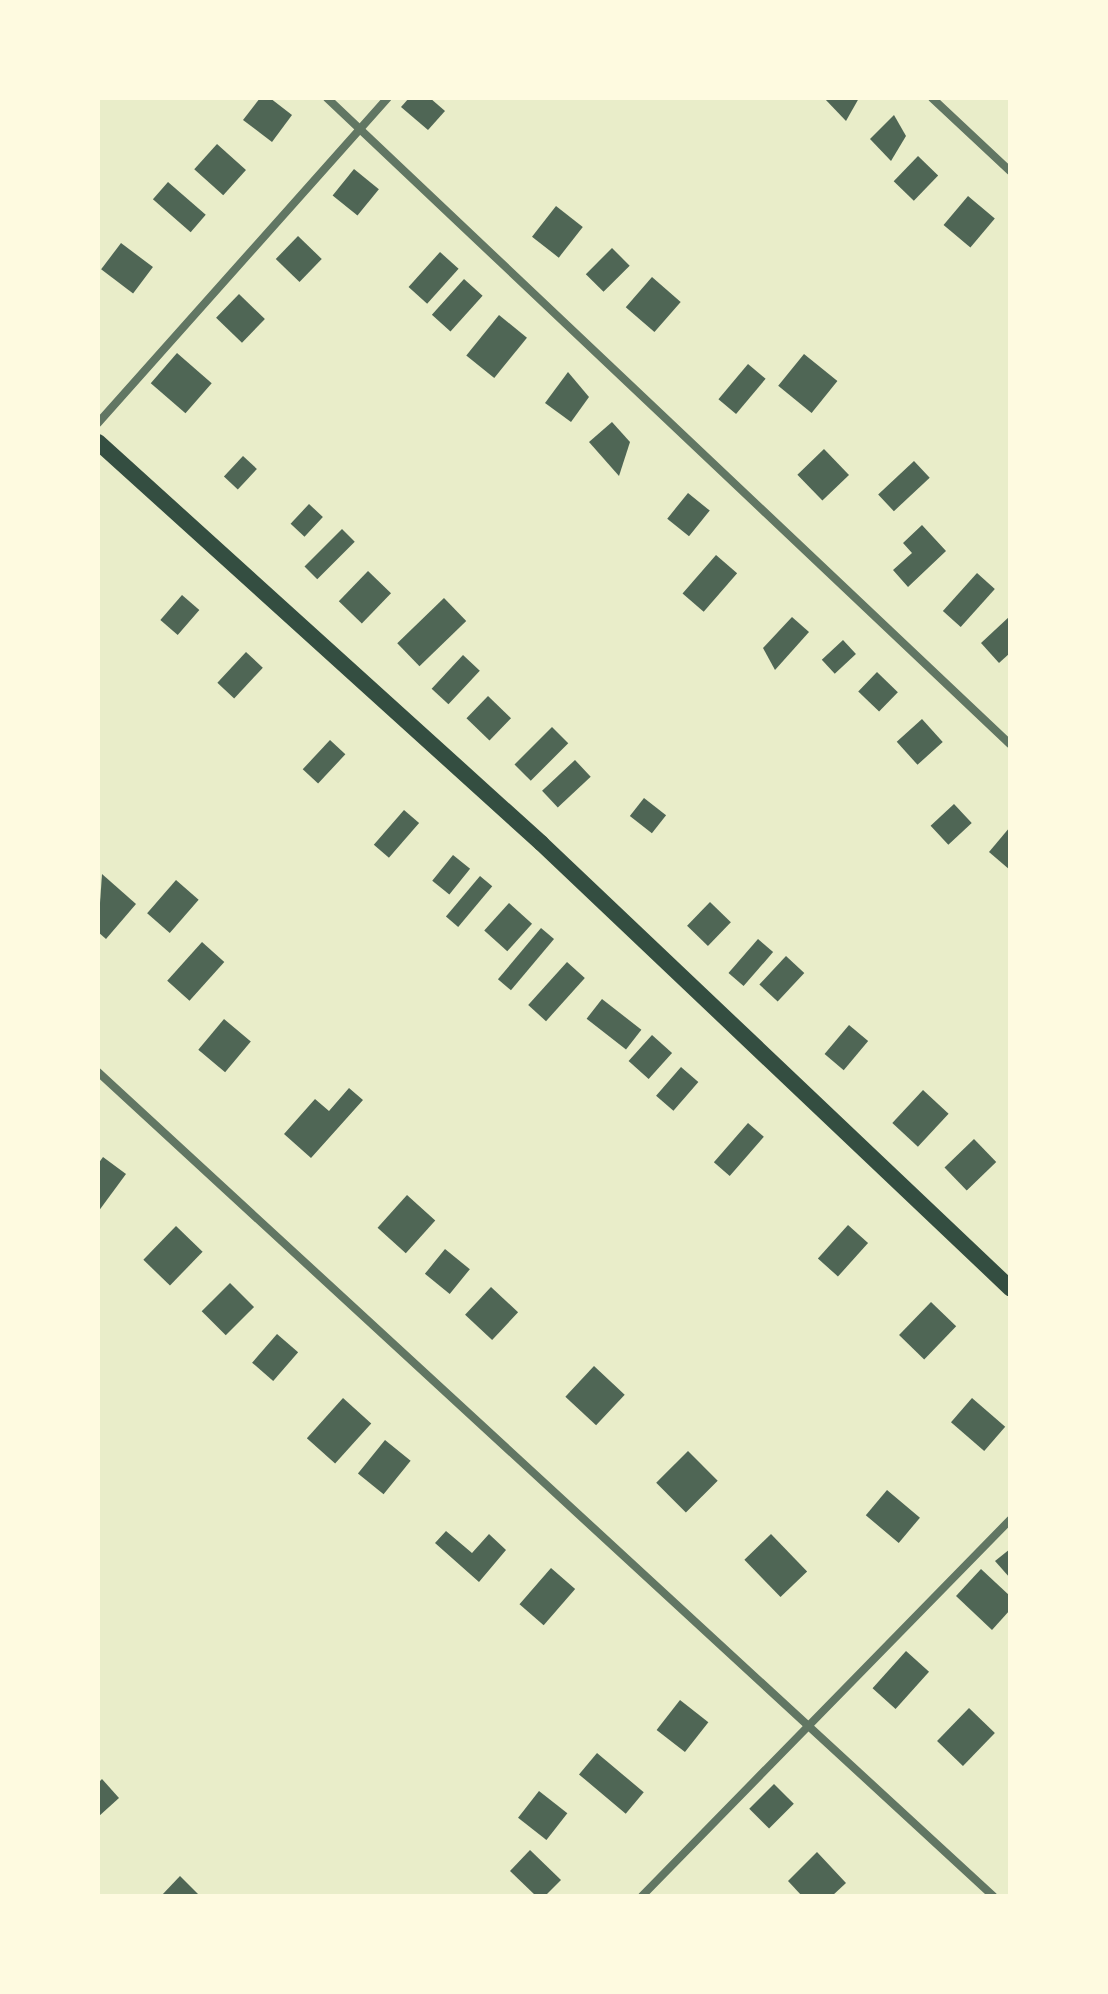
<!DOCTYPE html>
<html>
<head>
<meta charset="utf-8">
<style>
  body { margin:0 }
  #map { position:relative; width:1108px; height:1994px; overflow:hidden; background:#e9edc9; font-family:Helvetica,sans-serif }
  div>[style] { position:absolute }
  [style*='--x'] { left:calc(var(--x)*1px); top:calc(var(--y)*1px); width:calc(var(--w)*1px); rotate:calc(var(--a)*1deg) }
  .building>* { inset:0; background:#4f6655; transform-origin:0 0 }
  .minor>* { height:8px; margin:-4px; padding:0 4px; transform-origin:4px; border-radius:4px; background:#617663 }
  .secondary>* { height:16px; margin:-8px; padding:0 8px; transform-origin:8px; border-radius:8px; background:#344e41 }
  span { translate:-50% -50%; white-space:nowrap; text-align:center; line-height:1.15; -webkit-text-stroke:6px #fefae0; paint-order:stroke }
  .frame { position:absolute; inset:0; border:100px solid #fefae0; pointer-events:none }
</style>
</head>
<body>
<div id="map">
  <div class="building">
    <i style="clip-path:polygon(260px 98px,270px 98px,292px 115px,272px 142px,243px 120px)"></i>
    <i style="clip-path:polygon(409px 98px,430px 98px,445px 111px,428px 130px,401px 107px)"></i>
    <i style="clip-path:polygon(824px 98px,859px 98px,846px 121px)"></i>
    <i style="clip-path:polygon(894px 115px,906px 136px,891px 161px,870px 139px)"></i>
    <i style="left:217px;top:144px;width:39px;height:34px;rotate:42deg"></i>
    <i style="left:918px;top:156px;width:28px;height:35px;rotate:44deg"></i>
    <i style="left:354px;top:169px;width:32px;height:34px;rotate:39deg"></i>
    <i style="left:168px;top:182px;width:50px;height:23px;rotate:41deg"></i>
    <i style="left:968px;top:196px;width:35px;height:38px;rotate:40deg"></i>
    <i style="left:556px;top:206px;width:34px;height:39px;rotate:38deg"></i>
    <i style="left:298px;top:236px;width:33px;height:32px;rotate:44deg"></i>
    <i style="left:121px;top:243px;width:40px;height:33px;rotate:37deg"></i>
    <i style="left:612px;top:248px;width:25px;height:37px;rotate:45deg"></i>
    <i style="left:440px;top:252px;width:25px;height:47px;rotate:42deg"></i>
    <i style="left:652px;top:277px;width:38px;height:40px;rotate:41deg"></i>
    <i style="left:464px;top:279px;width:25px;height:48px;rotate:42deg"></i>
    <i style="left:239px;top:294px;width:36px;height:33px;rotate:44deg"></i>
    <i style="left:499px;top:315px;width:36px;height:52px;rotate:39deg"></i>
    <i style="left:177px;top:353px;width:46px;height:40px;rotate:41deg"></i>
    <i style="left:804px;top:354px;width:43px;height:41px;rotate:39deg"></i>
    <i style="left:748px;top:364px;width:23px;height:46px;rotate:40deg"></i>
    <i style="clip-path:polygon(568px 372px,589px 397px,571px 422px,545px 403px)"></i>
    <i style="clip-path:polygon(612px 422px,630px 442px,619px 476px,589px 442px)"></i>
    <i style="left:824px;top:449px;width:36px;height:37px;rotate:46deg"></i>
    <i style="left:243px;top:456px;width:19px;height:28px;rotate:43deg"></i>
    <i style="left:914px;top:461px;width:23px;height:49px;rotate:47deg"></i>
    <i style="left:688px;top:493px;width:28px;height:33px;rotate:39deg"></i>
    <i style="left:309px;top:504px;width:19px;height:27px;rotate:43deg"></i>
    <i style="clip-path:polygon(922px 525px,946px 551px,908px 587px,893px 570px,912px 553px,903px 543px)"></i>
    <i style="left:342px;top:529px;width:18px;height:53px;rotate:45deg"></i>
    <i style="left:716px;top:555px;width:28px;height:51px;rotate:41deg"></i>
    <i style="left:368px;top:571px;width:32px;height:42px;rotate:44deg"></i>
    <i style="left:977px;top:573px;width:24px;height:51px;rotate:42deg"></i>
    <i style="left:182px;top:595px;width:23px;height:33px;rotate:41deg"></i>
    <i style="left:444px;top:598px;width:32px;height:65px;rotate:46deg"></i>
    <i style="clip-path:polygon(1010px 616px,1010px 653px,999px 663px,981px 643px)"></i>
    <i style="clip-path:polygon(792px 617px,809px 632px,775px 670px,763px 648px)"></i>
    <i style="left:843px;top:640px;width:19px;height:29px;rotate:47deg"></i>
    <i style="left:246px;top:652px;width:23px;height:42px;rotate:43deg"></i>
    <i style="left:463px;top:655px;width:23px;height:46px;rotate:43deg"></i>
    <i style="left:877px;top:672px;width:29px;height:27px;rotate:44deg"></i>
    <i style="left:488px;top:696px;width:32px;height:31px;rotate:44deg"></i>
    <i style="left:922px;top:719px;width:31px;height:34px;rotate:48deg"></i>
    <i style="left:552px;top:727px;width:23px;height:53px;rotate:45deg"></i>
    <i style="left:330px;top:740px;width:21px;height:40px;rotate:43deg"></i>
    <i style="left:575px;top:760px;width:23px;height:45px;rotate:47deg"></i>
    <i style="left:644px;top:798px;width:28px;height:23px;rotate:38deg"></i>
    <i style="left:954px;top:804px;width:26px;height:32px;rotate:47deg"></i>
    <i style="left:404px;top:810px;width:20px;height:46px;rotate:41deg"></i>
    <i style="clip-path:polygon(1010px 827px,1010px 870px,989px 852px)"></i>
    <i style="left:453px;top:855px;width:22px;height:33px;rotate:39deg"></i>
    <i style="clip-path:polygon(102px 874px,136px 904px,106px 939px,98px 932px)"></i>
    <i style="left:480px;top:876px;width:16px;height:53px;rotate:40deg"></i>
    <i style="left:176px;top:880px;width:30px;height:44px;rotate:41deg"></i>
    <i style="left:710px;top:902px;width:29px;height:33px;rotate:44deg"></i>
    <i style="left:509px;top:903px;width:31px;height:37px;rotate:42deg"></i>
    <i style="left:541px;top:928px;width:17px;height:67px;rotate:40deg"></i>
    <i style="left:758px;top:939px;width:20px;height:45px;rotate:41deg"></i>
    <i style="left:202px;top:942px;width:30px;height:52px;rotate:42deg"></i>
    <i style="left:786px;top:956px;width:25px;height:39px;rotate:43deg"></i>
    <i style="left:567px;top:962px;width:24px;height:58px;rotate:42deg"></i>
    <i style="left:602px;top:999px;width:50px;height:25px;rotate:38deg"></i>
    <i style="left:224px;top:1019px;width:35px;height:40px;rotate:40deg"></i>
    <i style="left:849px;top:1025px;width:25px;height:38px;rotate:40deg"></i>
    <i style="left:652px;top:1035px;width:27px;height:35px;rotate:42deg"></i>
    <i style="left:681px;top:1067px;width:23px;height:38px;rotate:41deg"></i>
    <i style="clip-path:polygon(349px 1088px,363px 1100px,311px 1158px,284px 1134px,315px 1099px,329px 1111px)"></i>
    <i style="left:923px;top:1090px;width:35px;height:45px;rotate:43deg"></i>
    <i style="left:748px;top:1123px;width:21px;height:52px;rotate:41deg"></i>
    <i style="left:974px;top:1139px;width:32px;height:41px;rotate:46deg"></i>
    <i style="clip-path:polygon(103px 1157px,126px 1174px,98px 1212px,98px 1164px)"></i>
    <i style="left:407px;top:1195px;width:38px;height:44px;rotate:42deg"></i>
    <i style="left:848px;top:1225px;width:27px;height:45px;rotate:42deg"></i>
    <i style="left:176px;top:1226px;width:37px;height:47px;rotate:44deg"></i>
    <i style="left:445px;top:1249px;width:32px;height:32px;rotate:39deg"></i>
    <i style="left:230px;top:1283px;width:34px;height:40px;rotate:45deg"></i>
    <i style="left:491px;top:1287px;width:37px;height:38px;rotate:43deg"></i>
    <i style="left:931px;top:1302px;width:35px;height:46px;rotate:44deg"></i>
    <i style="left:277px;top:1334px;width:28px;height:38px;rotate:41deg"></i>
    <i style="left:594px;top:1366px;width:42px;height:42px;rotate:43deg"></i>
    <i style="left:343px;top:1398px;width:38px;height:54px;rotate:42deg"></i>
    <i style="left:972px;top:1398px;width:44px;height:32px;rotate:41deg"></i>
    <i style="left:385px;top:1440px;width:33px;height:43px;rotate:39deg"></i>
    <i style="left:688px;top:1451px;width:42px;height:45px;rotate:45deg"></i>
    <i style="left:887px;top:1490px;width:43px;height:33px;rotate:40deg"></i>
    <i style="clip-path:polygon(446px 1531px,472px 1553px,489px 1534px,506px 1550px,479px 1582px,435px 1543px)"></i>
    <i style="left:771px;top:1534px;width:52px;height:37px;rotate:46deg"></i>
    <i style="clip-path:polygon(1010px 1549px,1010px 1578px,995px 1561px)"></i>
    <i style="left:551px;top:1568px;width:32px;height:48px;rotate:41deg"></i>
    <i style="clip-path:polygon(981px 1569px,1010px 1596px,1010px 1610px,992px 1630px,956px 1596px)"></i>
    <i style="left:906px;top:1651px;width:31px;height:50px;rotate:42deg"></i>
    <i style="left:680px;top:1700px;width:36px;height:38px;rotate:38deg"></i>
    <i style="left:969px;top:1708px;width:36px;height:46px;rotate:44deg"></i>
    <i style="left:597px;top:1753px;width:61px;height:28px;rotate:40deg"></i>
    <i style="clip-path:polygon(102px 1779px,119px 1798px,98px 1817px,98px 1783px)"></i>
    <i style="left:774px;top:1784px;width:28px;height:35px;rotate:45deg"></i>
    <i style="left:539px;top:1791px;width:36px;height:34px;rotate:38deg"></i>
    <i style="clip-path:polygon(530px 1850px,561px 1880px,545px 1896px,536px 1896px,510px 1871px)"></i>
    <i style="clip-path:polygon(817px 1852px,846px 1883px,832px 1896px,802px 1896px,788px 1881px)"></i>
    <i style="clip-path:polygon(180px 1876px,200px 1896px,161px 1896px)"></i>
  </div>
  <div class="minor">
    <i style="--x:327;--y:98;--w:940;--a:43.41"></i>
    <i style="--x:932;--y:98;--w:107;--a:43.1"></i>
    <i style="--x:98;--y:423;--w:436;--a:-48.3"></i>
    <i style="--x:98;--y:1072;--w:1217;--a:42.63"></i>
    <i style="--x:642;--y:1896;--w:526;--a:-45.62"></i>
  </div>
  <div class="secondary">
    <i style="--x:98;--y:442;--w:598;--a:42.15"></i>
    <i style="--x:541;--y:843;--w:647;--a:43.5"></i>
  </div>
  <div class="frame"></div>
</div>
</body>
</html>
